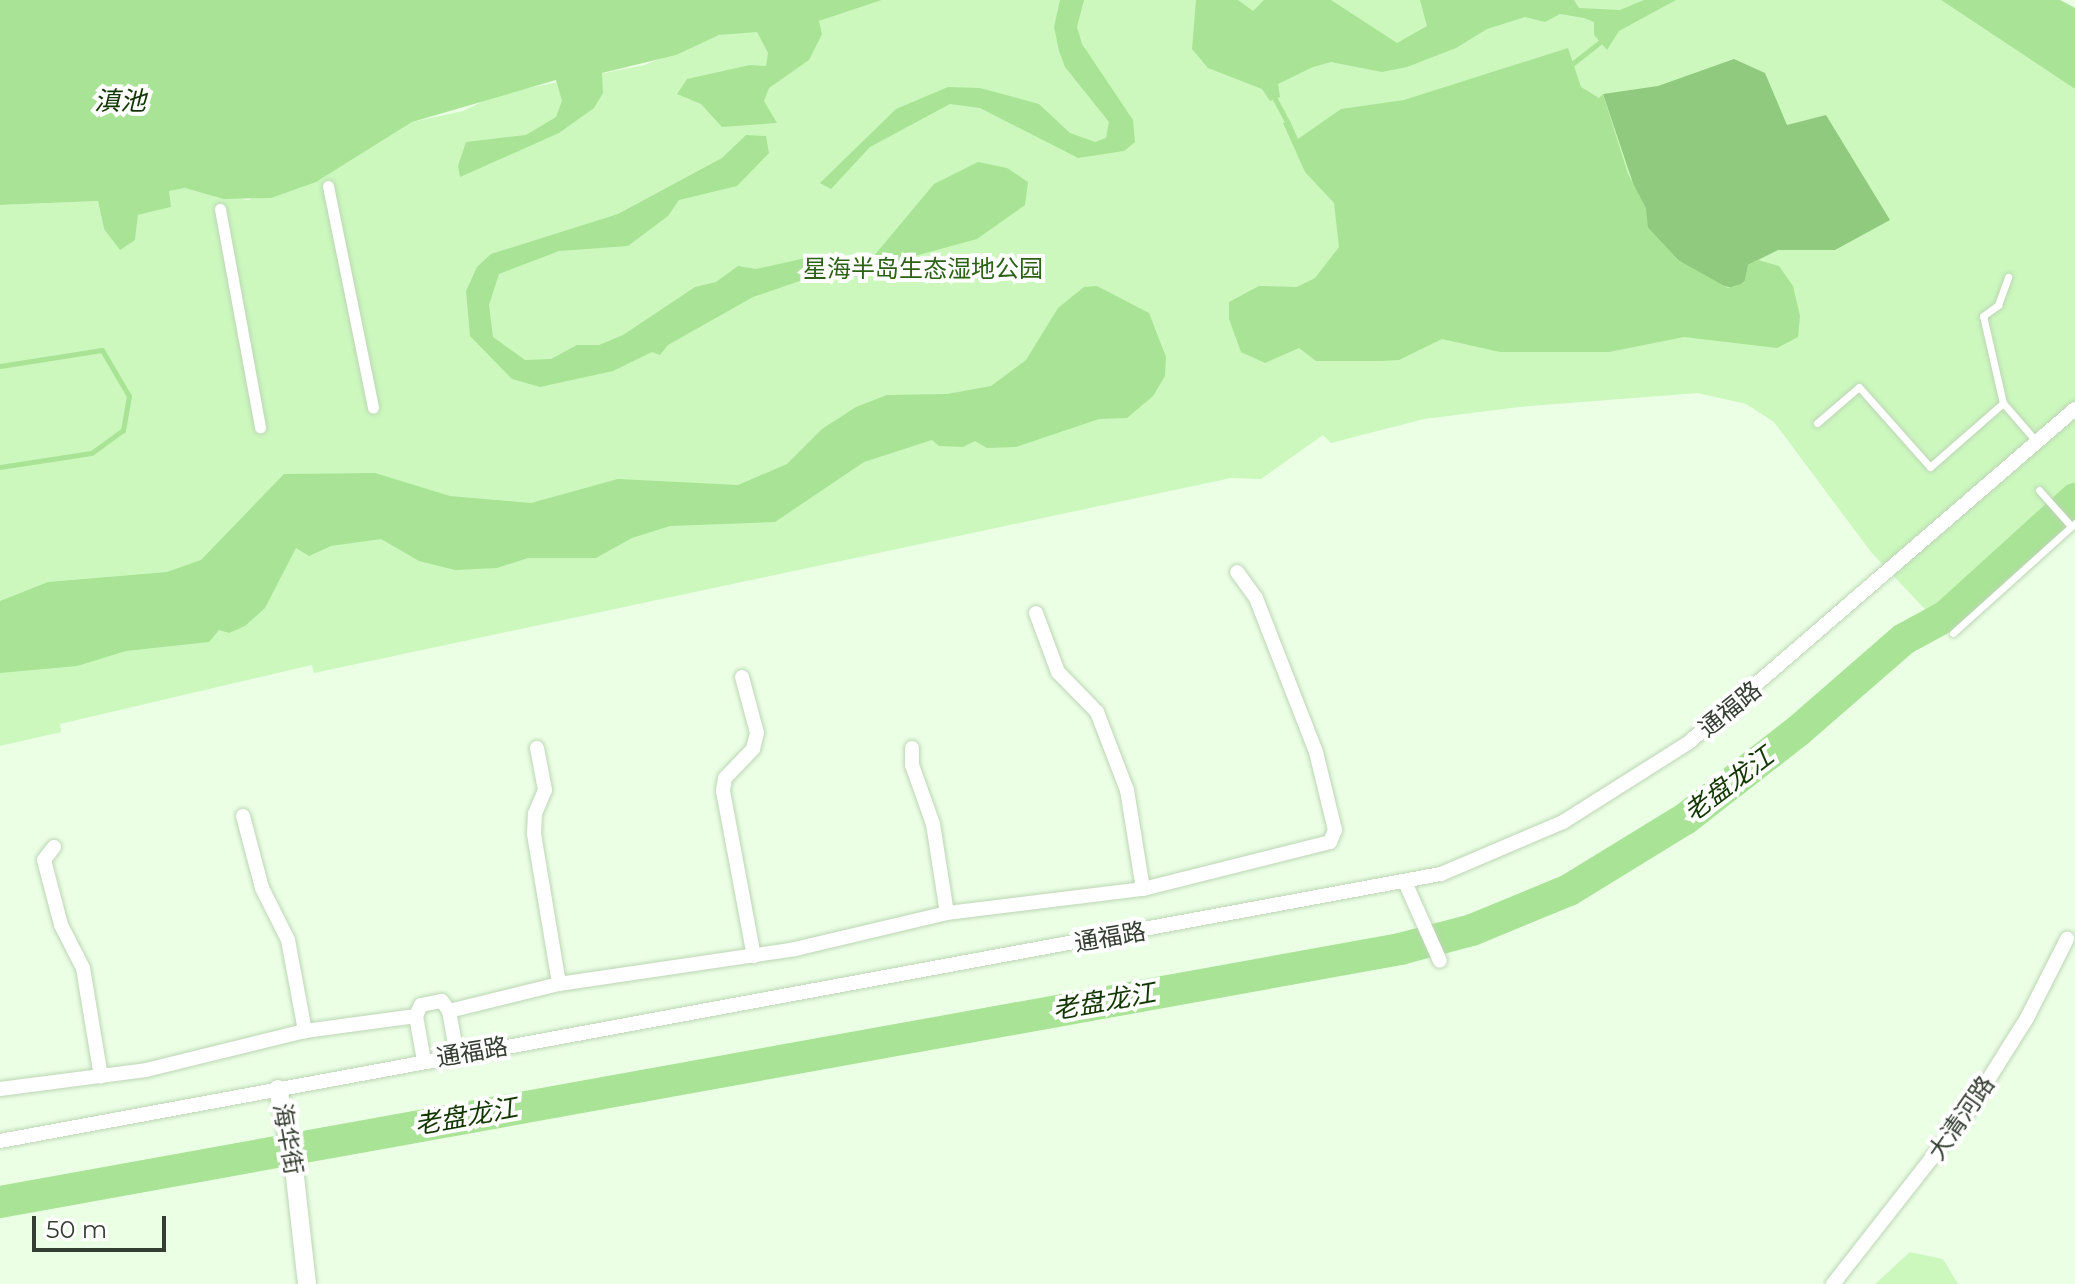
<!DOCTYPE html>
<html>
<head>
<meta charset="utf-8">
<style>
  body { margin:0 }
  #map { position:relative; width:2075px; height:1284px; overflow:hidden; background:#ebffe5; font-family:Montserrat,"Noto Sans SC",sans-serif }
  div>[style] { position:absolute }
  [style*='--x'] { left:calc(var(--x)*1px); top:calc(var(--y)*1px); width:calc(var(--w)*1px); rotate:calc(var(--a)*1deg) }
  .green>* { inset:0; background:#ccf8be }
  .forest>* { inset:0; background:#90ca7e }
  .water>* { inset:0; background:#a9e396 }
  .stream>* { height:5px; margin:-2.5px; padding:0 2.5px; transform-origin:2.5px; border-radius:2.5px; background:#a9e396 }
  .river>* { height:32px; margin:-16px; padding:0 16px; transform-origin:16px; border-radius:16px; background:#a9e396 }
  .roads { filter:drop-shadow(0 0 2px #bdd5b5) drop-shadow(0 0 2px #bdd5b5) }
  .service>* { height:7px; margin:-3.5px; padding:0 3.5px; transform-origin:3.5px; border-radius:3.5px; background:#fff }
  .pedestrian>* { height:11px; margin:-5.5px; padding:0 5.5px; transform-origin:5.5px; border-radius:5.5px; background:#fff }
  .minor>* { height:14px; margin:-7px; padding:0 7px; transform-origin:7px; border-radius:7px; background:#fff }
  .tertiary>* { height:18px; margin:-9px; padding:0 9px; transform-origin:9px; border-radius:9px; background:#fff }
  span { translate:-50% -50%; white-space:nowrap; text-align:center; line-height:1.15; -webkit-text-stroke:8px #fff; paint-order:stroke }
  .park-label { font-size:24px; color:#2c6116 }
  .street-label { font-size:24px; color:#353e32 }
  .water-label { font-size:26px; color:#123702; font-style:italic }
  .scale { position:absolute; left:32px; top:1216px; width:134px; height:36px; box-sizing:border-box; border:4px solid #353e32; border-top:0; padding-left:10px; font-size:24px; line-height:28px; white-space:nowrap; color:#353e32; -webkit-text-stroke:6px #fff; paint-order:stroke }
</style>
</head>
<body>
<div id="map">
  <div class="green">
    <i style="clip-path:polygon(882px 0,1941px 0,2075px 89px,2075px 499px,1936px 621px,1871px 552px,1774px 422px,1746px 404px,1698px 393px,1519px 407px,1424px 419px,1331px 443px,1323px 435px,1261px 479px,1231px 478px,314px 673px,312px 665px,60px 724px,61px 732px,0 746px,0 205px,98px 201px,104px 229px,135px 240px,138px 215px,170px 207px,168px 191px,185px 188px,248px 200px,335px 170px,412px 122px,463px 111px,498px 94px,645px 65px,719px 35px,819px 21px)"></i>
    <i style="clip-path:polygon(1910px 1252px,1943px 1259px,1958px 1284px,1875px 1284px)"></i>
  </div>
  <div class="forest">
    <i style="clip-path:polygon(1734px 59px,1765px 73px,1787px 125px,1826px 115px,1890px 220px,1835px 250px,1778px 250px,1748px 265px,1750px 277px,1735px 289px,1711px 282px,1678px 260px,1648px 228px,1603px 94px,1658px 86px)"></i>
  </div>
  <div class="water">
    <i style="clip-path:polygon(0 0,882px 0,819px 21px,822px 34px,809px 60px,769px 88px,764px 101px,777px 123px,722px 127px,701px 104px,677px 94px,687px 79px,750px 65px,766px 66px,768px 53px,757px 32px,719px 35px,676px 55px,602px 73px,603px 93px,594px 108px,559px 133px,460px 177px,458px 166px,466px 142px,526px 135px,556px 117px,562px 101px,556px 80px,412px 122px,316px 182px,271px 198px,224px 199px,185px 188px,169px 191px,171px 207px,138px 215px,135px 240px,120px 250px,104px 229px,98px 201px,0 205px)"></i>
    <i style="clip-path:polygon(1060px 0,1084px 0,1077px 27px,1082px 44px,1133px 120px,1135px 142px,1124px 151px,1078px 158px,980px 108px,950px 104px,870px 147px,831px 189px,820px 183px,896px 109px,948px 87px,980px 88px,1039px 104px,1070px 133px,1095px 142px,1106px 138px,1109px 122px,1065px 67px,1059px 51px,1054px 27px)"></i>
    <i style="clip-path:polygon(1196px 0,1238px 0,1253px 11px,1264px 0,1331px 0,1397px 43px,1427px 26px,1420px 0,1574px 0,1579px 8px,1620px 10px,1644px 0,1676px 0,1619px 31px,1607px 50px,1594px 35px,1594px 22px,1584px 18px,1560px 14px,1545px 22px,1525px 17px,1487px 29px,1456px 48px,1407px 67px,1382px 72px,1331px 62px,1313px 67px,1278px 84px,1280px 97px,1270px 101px,1262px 89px,1208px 68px,1192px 49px)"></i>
    <i style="clip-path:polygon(1941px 0,2060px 0,2075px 8px,2075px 89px)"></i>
    <i style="clip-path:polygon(1568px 48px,1581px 87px,1599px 98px,1603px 94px,1628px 174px,1646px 208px,1648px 228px,1678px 260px,1728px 288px,1744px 283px,1748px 265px,1758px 260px,1779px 266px,1793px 286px,1800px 316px,1798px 337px,1777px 348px,1684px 337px,1609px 352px,1500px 352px,1442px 339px,1399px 360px,1381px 361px,1316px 361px,1299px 348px,1265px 363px,1241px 352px,1229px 319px,1229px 302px,1259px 286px,1297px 287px,1315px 278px,1339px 247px,1334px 203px,1305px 172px,1283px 123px,1290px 121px,1298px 139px,1341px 109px,1404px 100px)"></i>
    <i style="clip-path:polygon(746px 135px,766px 136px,769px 153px,737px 186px,679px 200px,668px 216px,628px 246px,559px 251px,499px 274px,489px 305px,493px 337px,525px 360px,551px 359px,577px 345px,599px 345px,623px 335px,695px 287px,716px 282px,738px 266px,756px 269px,810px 257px,825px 266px,823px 273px,753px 297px,668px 345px,660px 355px,652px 352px,613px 371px,540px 387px,512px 379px,470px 336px,466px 291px,477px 267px,491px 254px,618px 214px,722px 158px)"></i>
    <i style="clip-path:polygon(978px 162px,1007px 168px,1028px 182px,1025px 205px,977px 239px,878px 266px,873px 257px,934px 184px)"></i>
    <i style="clip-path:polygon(1097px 286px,1149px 313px,1166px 357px,1165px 376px,1153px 396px,1127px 418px,1099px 419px,1016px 447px,987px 448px,975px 441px,963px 447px,939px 446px,932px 440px,864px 462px,775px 522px,670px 526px,632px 538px,596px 558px,528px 558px,497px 568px,455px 570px,419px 561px,381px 539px,331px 546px,309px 556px,296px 548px,265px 608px,245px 626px,229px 633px,219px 630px,209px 642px,126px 651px,77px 666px,0 673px,0 601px,48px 582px,167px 572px,201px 560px,284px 474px,375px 473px,450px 496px,531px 503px,618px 479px,738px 485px,787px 464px,822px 429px,856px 407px,887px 395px,947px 394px,991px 386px,1026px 360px,1058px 308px,1084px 287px)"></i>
  </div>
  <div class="stream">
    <i style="--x:1572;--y:64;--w:36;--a:-38"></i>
    <i style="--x:1275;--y:99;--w:26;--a:62"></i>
    <i style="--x:825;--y:266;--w:49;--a:-10.6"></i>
    <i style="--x:0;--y:366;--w:103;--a:-8.9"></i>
    <i style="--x:102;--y:350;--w:53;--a:59.6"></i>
    <i style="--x:129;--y:396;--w:35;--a:100"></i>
    <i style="--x:123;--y:430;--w:39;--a:144"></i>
    <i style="--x:91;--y:453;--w:92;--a:171.3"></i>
  </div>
  <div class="river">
    <i style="--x:0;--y:1202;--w:1423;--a:-10.24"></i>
    <i style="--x:1400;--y:949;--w:74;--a:-14.8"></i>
    <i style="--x:1472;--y:930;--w:105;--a:-22.4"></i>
    <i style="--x:1569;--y:890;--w:136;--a:-31.5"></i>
    <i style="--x:1685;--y:819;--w:143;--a:-37.9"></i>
    <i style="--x:1798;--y:731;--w:140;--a:-41"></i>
    <i style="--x:1904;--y:639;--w:48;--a:-28.7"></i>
    <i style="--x:1946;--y:616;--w:174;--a:-42.2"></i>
  </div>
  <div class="roads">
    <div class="service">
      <i style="--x:2003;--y:403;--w:89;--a:-102.9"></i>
      <i style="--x:1983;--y:316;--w:19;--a:-36"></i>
      <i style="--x:1998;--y:305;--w:30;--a:-70"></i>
      <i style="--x:1817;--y:423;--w:55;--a:-40.6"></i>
      <i style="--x:1859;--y:387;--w:107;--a:48.4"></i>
      <i style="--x:1930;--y:467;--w:97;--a:-41.2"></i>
      <i style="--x:2003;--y:403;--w:50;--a:49"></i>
      <i style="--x:2039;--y:490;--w:48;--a:48.4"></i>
      <i style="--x:1953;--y:633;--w:164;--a:-42"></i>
    </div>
    <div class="pedestrian">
      <i style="--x:328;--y:186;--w:226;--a:78.5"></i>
      <i style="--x:220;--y:209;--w:222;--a:79.6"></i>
    </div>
    <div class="minor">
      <i style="--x:1036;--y:613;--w:63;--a:69.6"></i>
      <i style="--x:1058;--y:672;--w:56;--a:45.7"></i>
      <i style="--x:1097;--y:712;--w:84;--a:69"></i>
      <i style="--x:1127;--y:790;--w:100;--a:80.8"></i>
      <i style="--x:742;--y:677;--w:58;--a:75"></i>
      <i style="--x:757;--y:733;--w:16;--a:104"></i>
      <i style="--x:753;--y:749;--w:40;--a:134"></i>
      <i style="--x:725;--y:778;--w:13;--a:99"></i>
      <i style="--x:723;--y:791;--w:168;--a:79.4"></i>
      <i style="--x:537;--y:748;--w:43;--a:79.2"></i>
      <i style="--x:545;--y:790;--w:26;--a:113"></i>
      <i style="--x:535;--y:814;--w:20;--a:93"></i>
      <i style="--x:534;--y:834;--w:152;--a:80.5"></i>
      <i style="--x:912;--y:748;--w:17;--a:90"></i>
      <i style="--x:912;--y:765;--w:63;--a:70.4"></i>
      <i style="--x:933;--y:824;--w:90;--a:81.1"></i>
      <i style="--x:243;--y:816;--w:74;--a:75.2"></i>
      <i style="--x:262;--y:888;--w:58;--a:63.4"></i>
      <i style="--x:288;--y:940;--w:93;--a:79.4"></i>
      <i style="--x:54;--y:847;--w:16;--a:128"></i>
      <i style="--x:44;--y:860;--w:67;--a:75.3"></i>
      <i style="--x:61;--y:925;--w:48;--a:62.9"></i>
      <i style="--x:83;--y:968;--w:110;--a:80.6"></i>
      <i style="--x:1405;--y:882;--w:86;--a:66.1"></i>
      <i style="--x:449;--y:1011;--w:45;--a:79.7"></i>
      <i style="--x:416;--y:1016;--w:46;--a:79.9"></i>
      <i style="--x:0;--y:1089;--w:147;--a:-7.4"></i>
      <i style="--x:146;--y:1070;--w:164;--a:-13.8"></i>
      <i style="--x:305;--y:1031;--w:112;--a:-7.7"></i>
      <i style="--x:416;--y:1016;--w:12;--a:-66"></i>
      <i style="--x:421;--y:1005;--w:21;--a:-11"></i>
      <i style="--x:442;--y:1001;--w:12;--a:55"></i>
      <i style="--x:449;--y:1011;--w:113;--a:-13.8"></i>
      <i style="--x:559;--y:984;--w:239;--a:-8.4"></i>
      <i style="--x:795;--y:949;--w:156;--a:-13.3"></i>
      <i style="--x:947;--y:913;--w:197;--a:-7"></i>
      <i style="--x:1143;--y:889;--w:193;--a:-14.1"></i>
      <i style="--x:1330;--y:842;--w:13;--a:-67"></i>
      <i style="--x:1335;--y:830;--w:80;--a:-103.7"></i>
      <i style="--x:1316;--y:752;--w:165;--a:-111.3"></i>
      <i style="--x:1256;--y:598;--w:32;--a:-126"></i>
      <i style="--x:0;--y:1141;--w:1466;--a:-10.5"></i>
      <i style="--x:1441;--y:874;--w:133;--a:-23.1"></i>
      <i style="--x:1563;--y:822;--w:148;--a:-32.3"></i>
      <i style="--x:1688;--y:743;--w:511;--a:-40.8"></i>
      <i style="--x:1833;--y:1284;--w:219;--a:-51.9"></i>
      <i style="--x:1968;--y:1112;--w:111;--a:-57.9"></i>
      <i style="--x:2027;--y:1018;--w:89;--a:-63.1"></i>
    </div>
    <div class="tertiary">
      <i style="--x:278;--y:1089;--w:81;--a:78.6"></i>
      <i style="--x:294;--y:1168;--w:117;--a:83.6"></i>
    </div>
  </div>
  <div class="park-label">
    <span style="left:923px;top:269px">星海半岛生态湿地公园</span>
  </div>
  <div class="street-label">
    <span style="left:1730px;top:709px;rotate:-39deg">通福路</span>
    <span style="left:1110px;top:937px;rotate:-10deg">通福路</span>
    <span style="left:472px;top:1052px;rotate:-10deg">通福路</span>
    <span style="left:1961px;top:1118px;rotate:-55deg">大清河路</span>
    <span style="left:288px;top:1139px;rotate:80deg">海华街</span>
  </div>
  <div class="water-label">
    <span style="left:120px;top:102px">滇池</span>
    <span style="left:1729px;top:785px;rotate:-37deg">老盘龙江</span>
    <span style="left:1104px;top:1002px;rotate:-10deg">老盘龙江</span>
    <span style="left:466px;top:1117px;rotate:-10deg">老盘龙江</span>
  </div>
  <div class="scale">50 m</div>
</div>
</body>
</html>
